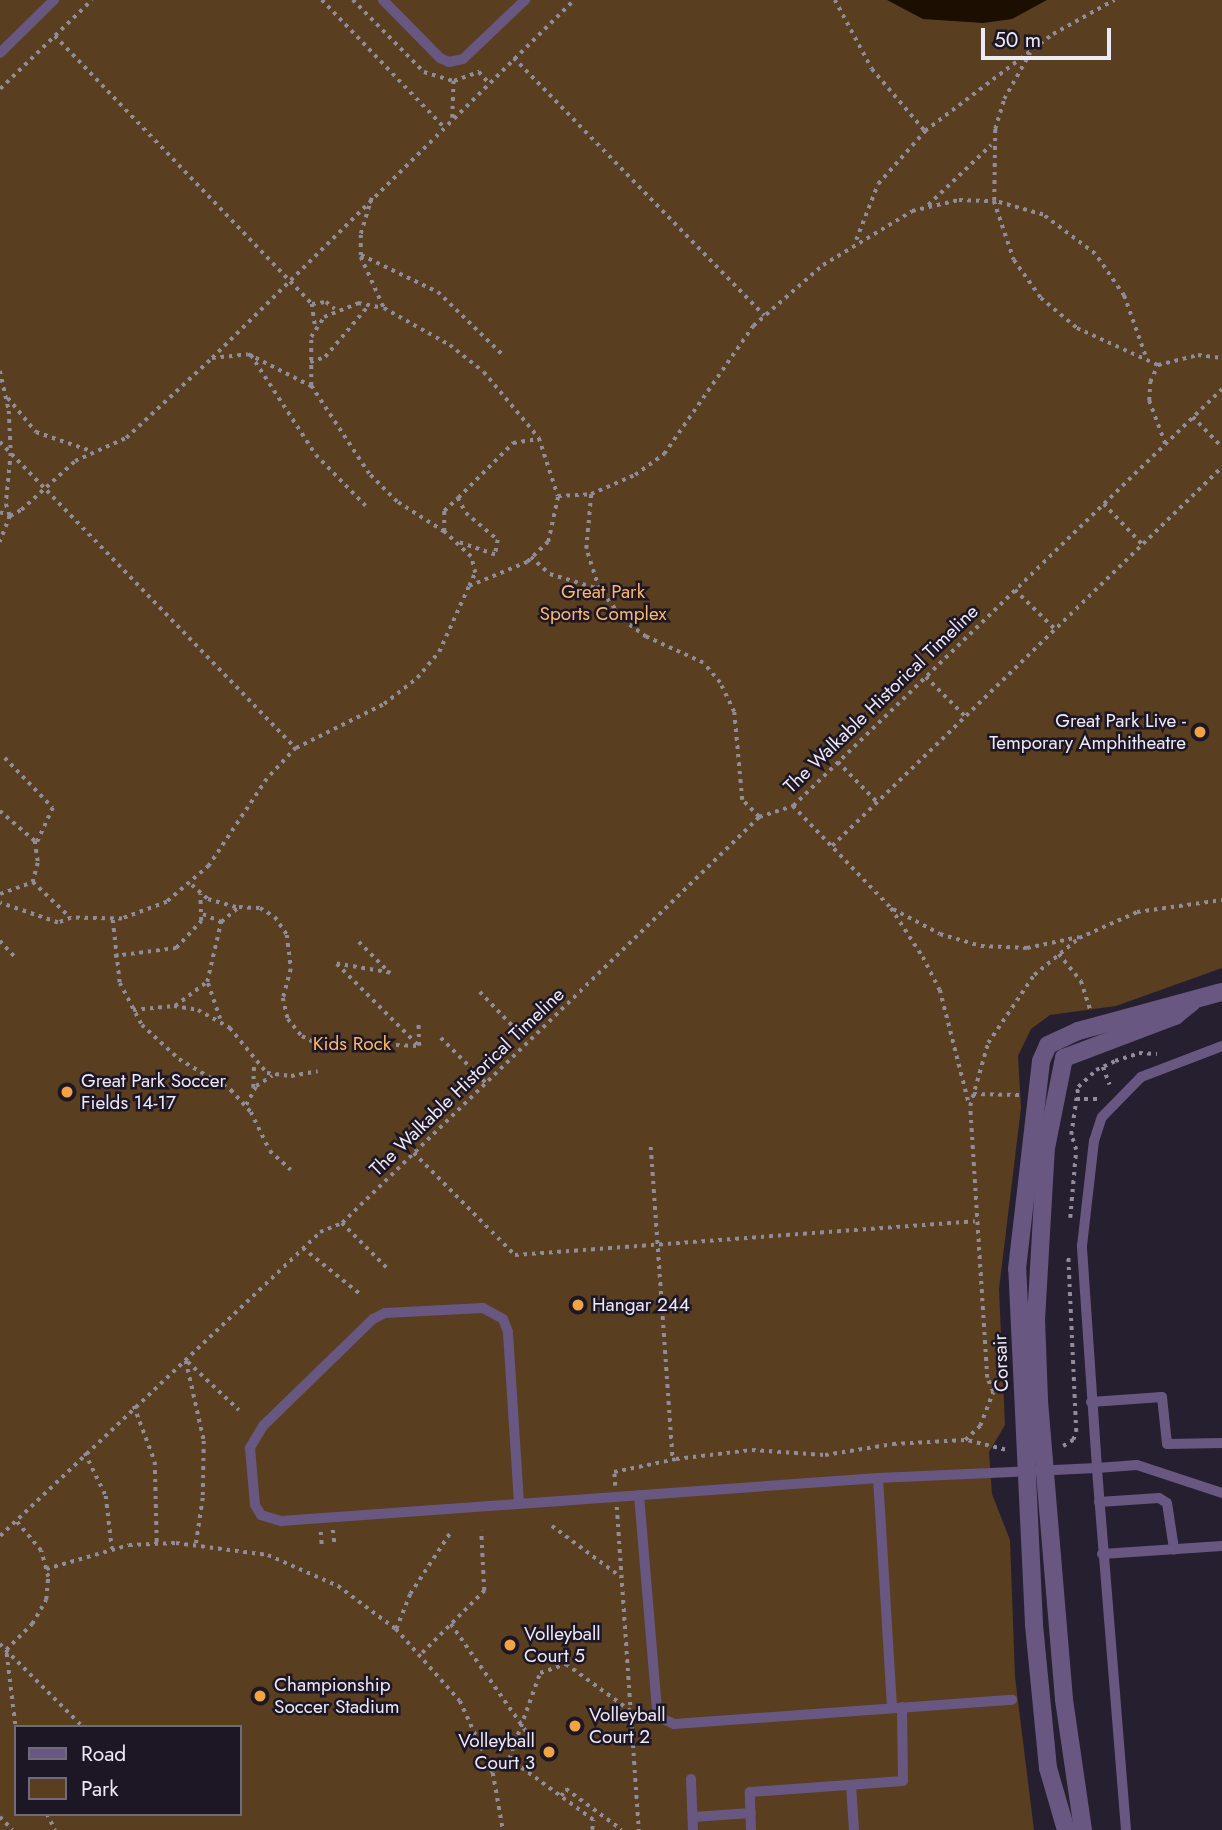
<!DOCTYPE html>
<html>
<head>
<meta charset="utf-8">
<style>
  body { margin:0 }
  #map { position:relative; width:1222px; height:1830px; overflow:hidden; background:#261f2f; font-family:Jost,sans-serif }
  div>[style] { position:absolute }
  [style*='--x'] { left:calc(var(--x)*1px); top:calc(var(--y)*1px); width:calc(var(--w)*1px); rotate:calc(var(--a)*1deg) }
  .green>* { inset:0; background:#593e1f }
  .water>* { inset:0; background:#1c0e01 }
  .path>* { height:3.5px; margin-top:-1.75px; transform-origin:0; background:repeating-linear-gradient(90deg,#918c99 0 3.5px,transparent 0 8.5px) }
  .service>* { height:10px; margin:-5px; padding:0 5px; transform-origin:5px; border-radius:5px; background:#685781 }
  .tertiary>* { height:18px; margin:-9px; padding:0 9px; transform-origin:9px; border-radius:9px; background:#685781 }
  .dots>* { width:19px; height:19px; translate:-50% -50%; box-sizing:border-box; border:4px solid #1c1625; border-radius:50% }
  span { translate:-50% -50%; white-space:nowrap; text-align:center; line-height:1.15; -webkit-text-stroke:5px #1c1625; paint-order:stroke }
  .park-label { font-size:19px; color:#fdb96a }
  .street-label { font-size:19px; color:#eeeaf5 }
  .poi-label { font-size:19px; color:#eeeaf5 }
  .right { translate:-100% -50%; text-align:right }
  .left { translate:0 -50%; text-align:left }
  .legend { position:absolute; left:14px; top:1725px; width:228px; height:91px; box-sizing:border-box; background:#1c1625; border:2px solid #706b78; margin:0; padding:9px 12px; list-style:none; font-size:21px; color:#eeeaf5 }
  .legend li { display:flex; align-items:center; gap:14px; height:35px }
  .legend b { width:35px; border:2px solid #706b78 }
  .scale { position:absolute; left:981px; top:28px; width:130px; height:32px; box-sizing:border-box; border:4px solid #eeeaf5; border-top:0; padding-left:9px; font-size:21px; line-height:24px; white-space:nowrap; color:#eeeaf5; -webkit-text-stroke:5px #1c1625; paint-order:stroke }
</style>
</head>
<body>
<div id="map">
  <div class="green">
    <i style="clip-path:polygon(evenodd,0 0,1222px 0,1222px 968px,1116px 1006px,1050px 1015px,1031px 1029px,1018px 1056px,1021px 1108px,999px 1289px,1005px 1425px,989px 1452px,992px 1494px,1010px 1540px,1015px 1677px,1034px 1830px,0 1830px,0 0,16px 1727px,240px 1727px,240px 1814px,16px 1814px,16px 1727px)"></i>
  </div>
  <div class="water">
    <i style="clip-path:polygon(887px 0,1047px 0,1012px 19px,983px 23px,923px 19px)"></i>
  </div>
  <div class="path">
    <i style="--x:322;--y:0;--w:176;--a:46.2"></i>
    <i style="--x:353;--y:0;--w:101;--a:45.4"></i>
    <i style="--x:424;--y:72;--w:31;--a:17"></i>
    <i style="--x:454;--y:81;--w:27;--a:-20"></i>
    <i style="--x:479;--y:72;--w:15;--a:48"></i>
    <i style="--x:835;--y:0;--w:78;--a:61.8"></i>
    <i style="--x:872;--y:69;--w:82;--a:49.5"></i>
    <i style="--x:55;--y:36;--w:371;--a:46.2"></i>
    <i style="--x:312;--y:304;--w:14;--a:-8"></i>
    <i style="--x:326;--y:302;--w:11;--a:38"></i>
    <i style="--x:514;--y:58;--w:359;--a:45.8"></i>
    <i style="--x:0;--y:89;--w:128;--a:-44.1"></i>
    <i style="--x:452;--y:118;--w:37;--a:-88"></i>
    <i style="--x:372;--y:198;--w:39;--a:107"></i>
    <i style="--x:361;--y:235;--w:22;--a:90"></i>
    <i style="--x:361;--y:257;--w:56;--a:65.7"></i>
    <i style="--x:928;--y:205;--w:87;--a:-43.6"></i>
    <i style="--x:856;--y:240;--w:60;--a:-68.6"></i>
    <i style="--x:878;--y:184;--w:71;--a:-48.4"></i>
    <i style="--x:925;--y:131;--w:161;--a:-37.2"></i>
    <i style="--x:1053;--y:34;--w:70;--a:-29.1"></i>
    <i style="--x:361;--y:255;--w:85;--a:25.7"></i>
    <i style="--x:438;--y:292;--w:92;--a:44.1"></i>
    <i style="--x:312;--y:304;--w:21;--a:82"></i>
    <i style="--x:251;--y:355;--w:119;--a:57"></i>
    <i style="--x:316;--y:455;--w:71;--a:45.6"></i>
    <i style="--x:1145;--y:355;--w:63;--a:-109.6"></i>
    <i style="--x:1124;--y:296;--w:51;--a:-124.6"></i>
    <i style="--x:1095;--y:254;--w:65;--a:-143.1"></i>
    <i style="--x:1043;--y:215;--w:51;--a:-164.1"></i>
    <i style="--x:994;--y:201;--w:62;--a:71.3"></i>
    <i style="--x:1014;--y:260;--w:47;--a:54.6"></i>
    <i style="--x:1041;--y:298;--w:47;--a:39.8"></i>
    <i style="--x:1077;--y:328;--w:89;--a:24.6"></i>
    <i style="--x:212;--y:358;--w:509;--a:-44.68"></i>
    <i style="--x:310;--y:362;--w:16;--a:-18"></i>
    <i style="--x:325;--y:357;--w:68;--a:-49.8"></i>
    <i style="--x:0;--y:371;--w:41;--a:77.3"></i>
    <i style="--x:9;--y:411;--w:42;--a:87.3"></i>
    <i style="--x:11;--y:453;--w:51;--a:95.6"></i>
    <i style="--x:6;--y:504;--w:13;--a:72"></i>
    <i style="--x:10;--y:516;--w:28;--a:111"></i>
    <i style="--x:8;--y:398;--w:44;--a:50.5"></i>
    <i style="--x:36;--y:432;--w:58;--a:19.1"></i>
    <i style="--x:1193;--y:417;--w:42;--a:46"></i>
    <i style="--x:0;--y:442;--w:426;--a:46"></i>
    <i style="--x:296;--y:748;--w:42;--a:133.1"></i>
    <i style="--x:267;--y:779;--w:105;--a:123.7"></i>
    <i style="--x:209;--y:866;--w:55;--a:139.4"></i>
    <i style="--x:167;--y:902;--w:48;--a:159.3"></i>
    <i style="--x:122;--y:919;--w:51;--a:-178.9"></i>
    <i style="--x:71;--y:918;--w:14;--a:159"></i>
    <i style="--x:58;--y:923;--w:61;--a:-161"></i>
    <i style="--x:1165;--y:444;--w:46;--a:-110.4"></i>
    <i style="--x:1149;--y:401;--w:19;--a:-87"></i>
    <i style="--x:1150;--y:382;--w:19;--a:-65"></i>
    <i style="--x:1158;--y:365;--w:41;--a:-14"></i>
    <i style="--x:1198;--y:355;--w:24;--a:7"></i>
    <i style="--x:458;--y:498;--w:78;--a:-45"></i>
    <i style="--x:513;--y:443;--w:25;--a:-9"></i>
    <i style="--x:1104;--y:504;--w:55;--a:46.5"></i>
    <i style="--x:0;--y:512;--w:11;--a:22"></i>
    <i style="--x:10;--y:516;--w:13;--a:-29"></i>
    <i style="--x:21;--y:510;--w:73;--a:-42.2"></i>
    <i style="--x:75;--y:461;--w:56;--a:-24.3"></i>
    <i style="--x:126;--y:438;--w:117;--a:-42.9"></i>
    <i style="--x:212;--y:358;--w:36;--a:-6"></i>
    <i style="--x:248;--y:354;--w:71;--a:26.9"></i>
    <i style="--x:444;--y:532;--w:21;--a:-90"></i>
    <i style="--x:444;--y:511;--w:19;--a:-43"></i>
    <i style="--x:458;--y:498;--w:17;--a:62"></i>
    <i style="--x:466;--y:513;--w:42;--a:40.2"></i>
    <i style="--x:498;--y:540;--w:15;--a:101"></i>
    <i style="--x:495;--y:555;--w:39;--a:-161"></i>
    <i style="--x:531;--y:557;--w:25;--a:42"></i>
    <i style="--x:550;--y:574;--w:51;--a:17"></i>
    <i style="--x:469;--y:586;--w:14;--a:-65"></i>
    <i style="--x:475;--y:573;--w:16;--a:-104"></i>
    <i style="--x:471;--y:557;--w:37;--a:-137"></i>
    <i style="--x:444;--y:532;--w:56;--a:-147.4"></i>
    <i style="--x:397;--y:502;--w:40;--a:-135"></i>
    <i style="--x:369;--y:474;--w:105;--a:-123.4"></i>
    <i style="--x:311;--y:386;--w:49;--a:-90"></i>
    <i style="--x:311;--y:337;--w:24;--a:-57"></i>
    <i style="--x:324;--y:317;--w:37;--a:-22"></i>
    <i style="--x:358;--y:303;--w:26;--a:11"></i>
    <i style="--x:384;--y:308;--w:76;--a:29.3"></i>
    <i style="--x:450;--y:345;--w:43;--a:38.5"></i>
    <i style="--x:484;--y:372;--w:86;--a:50.2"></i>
    <i style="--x:539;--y:438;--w:61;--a:71.9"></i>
    <i style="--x:1015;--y:590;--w:56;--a:44.3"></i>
    <i style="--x:926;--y:677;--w:55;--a:45"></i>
    <i style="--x:296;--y:748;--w:98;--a:-26.6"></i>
    <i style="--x:384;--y:704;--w:42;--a:-38.2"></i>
    <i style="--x:417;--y:678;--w:34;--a:-50"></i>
    <i style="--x:439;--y:652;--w:72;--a:-65.6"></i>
    <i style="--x:469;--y:586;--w:63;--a:-22.5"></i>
    <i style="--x:527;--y:562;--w:29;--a:-44"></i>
    <i style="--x:548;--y:542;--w:47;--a:-77.7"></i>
    <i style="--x:558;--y:496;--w:33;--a:-3"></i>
    <i style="--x:5;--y:758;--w:69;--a:46.2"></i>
    <i style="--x:53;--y:808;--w:41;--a:114.7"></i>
    <i style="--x:838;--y:762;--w:56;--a:45.7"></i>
    <i style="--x:793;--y:806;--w:141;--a:46.1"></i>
    <i style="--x:891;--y:908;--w:59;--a:56.9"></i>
    <i style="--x:923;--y:957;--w:37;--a:63"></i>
    <i style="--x:940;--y:990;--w:118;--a:75.7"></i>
    <i style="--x:0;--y:811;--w:46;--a:40.6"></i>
    <i style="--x:35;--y:841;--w:22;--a:82"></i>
    <i style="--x:38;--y:863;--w:20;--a:105"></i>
    <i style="--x:33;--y:882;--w:52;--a:43.5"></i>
    <i style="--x:759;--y:817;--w:24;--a:-135"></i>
    <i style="--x:742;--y:800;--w:88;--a:-95.2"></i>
    <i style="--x:734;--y:712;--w:32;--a:-116"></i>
    <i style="--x:720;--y:683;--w:26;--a:-130"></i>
    <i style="--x:703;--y:663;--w:63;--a:-155.5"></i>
    <i style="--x:646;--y:637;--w:26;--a:-144"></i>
    <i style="--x:625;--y:622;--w:42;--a:-128.2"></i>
    <i style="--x:599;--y:589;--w:42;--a:-108"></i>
    <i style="--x:586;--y:549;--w:55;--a:-84.8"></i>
    <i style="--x:591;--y:494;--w:48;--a:-23.4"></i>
    <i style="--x:635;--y:475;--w:36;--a:-36"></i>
    <i style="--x:664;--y:454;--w:156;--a:-55.2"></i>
    <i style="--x:753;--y:326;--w:93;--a:-41.1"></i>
    <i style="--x:823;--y:265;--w:104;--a:-31.2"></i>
    <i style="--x:912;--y:211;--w:48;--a:-13.2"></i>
    <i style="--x:959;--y:200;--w:35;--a:2"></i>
    <i style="--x:994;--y:201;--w:72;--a:-89.2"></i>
    <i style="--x:995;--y:129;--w:31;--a:-73"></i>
    <i style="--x:1004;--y:99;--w:53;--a:-60.5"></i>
    <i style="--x:832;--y:846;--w:544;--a:-44.18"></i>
    <i style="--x:192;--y:885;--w:21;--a:41"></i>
    <i style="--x:208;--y:899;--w:29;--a:16"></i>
    <i style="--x:0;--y:894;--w:35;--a:-20"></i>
    <i style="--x:893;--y:909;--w:53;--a:28"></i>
    <i style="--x:940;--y:934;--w:43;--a:16.3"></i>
    <i style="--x:981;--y:946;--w:46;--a:2.5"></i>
    <i style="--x:1027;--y:948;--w:53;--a:-11.9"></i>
    <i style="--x:203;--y:914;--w:20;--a:24"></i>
    <i style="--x:113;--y:920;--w:63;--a:83.7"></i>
    <i style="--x:120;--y:983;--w:47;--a:62.4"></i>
    <i style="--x:142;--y:1025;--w:50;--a:42.6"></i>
    <i style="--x:179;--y:1059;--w:61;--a:30.8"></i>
    <i style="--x:231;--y:1090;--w:30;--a:48"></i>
    <i style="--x:251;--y:1112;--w:43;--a:64"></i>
    <i style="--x:270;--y:1151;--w:28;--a:42"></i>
    <i style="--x:0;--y:941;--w:22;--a:47"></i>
    <i style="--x:359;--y:942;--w:44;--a:45"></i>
    <i style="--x:390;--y:973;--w:54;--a:-170.4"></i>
    <i style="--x:337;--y:964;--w:116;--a:45"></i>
    <i style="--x:419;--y:1046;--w:23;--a:-92"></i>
    <i style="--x:1059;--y:954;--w:35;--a:51"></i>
    <i style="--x:1081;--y:981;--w:33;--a:72"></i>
    <i style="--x:114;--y:956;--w:63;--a:-7.4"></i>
    <i style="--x:176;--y:948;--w:37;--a:-47"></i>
    <i style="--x:201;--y:921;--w:27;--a:-92"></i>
    <i style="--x:480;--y:992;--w:68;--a:46.2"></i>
    <i style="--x:175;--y:1006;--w:40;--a:-37"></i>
    <i style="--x:133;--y:1010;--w:41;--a:-5.6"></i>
    <i style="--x:174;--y:1006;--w:24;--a:9"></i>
    <i style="--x:198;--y:1010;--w:37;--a:29"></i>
    <i style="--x:230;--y:1028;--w:58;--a:50.6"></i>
    <i style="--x:267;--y:1073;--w:24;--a:7"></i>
    <i style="--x:291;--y:1076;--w:27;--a:-10"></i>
    <i style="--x:220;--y:1019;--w:39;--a:-109"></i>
    <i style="--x:207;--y:982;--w:62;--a:-76.9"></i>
    <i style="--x:221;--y:922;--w:23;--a:-40"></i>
    <i style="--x:239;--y:907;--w:21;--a:3"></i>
    <i style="--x:260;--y:908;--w:17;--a:31"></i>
    <i style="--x:275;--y:917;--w:22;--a:56"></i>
    <i style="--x:287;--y:935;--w:34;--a:83"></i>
    <i style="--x:291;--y:969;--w:30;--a:105"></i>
    <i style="--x:283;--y:998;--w:22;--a:77"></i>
    <i style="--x:288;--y:1019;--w:22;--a:51"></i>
    <i style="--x:302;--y:1036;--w:19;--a:28"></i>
    <i style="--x:441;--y:1038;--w:64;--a:45"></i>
    <i style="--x:396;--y:1045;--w:21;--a:3"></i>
    <i style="--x:1103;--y:1067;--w:19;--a:69"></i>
    <i style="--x:253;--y:1088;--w:26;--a:-88"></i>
    <i style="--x:973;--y:1094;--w:47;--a:1.2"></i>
    <i style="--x:1076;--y:1099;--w:22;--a:0"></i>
    <i style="--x:246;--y:1105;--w:21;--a:-62"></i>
    <i style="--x:256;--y:1086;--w:19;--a:-32"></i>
    <i style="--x:651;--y:1147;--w:314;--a:86"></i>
    <i style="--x:414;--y:1153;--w:144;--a:45.3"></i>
    <i style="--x:515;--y:1255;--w:461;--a:-4.2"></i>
    <i style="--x:1070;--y:1218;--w:68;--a:-85"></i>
    <i style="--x:1076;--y:1150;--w:16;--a:-108"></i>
    <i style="--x:1071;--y:1135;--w:49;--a:-81.7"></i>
    <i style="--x:1078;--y:1087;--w:25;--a:-43"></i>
    <i style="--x:1096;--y:1070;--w:21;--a:-25"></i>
    <i style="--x:1115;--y:1061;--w:25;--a:-18"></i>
    <i style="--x:1139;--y:1053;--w:18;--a:3"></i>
    <i style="--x:342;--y:1223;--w:64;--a:45"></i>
    <i style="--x:303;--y:1248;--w:73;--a:38.9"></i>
    <i style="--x:186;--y:1361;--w:82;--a:77.3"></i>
    <i style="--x:204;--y:1441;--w:57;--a:91"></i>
    <i style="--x:203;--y:1498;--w:48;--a:98.5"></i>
    <i style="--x:188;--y:1362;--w:70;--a:43.3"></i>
    <i style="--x:134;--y:1406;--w:60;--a:69.4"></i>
    <i style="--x:155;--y:1462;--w:82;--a:88.6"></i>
    <i style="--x:1063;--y:1446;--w:12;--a:-31"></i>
    <i style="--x:1073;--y:1440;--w:9;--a:-69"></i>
    <i style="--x:1076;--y:1432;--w:175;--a:-92.6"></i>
    <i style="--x:1005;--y:1450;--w:41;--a:-166"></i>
    <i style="--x:965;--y:1440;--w:21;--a:-43"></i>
    <i style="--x:980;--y:1426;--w:36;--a:-69"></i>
    <i style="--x:993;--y:1392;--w:15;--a:-113"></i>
    <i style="--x:987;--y:1378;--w:273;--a:-93.6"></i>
    <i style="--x:970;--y:1106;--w:66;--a:-74.1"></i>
    <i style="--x:988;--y:1043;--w:82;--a:-55.9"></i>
    <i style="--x:1034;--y:975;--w:58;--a:-39.4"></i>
    <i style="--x:1079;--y:938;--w:64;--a:-24.1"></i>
    <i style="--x:1137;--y:912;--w:86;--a:-8"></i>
    <i style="--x:85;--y:1453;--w:48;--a:64"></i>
    <i style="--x:106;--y:1496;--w:53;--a:83.5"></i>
    <i style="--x:615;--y:1486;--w:14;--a:-94"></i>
    <i style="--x:614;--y:1472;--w:63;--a:-11.8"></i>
    <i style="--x:676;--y:1459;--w:77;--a:-6.8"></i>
    <i style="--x:752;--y:1450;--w:73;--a:3.9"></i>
    <i style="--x:825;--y:1455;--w:69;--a:-9.2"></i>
    <i style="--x:893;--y:1444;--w:72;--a:-3.2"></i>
    <i style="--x:617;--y:1507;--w:324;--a:86.1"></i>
    <i style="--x:552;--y:1526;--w:86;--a:36.5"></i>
    <i style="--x:333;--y:1530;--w:16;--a:83"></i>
    <i style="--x:321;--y:1532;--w:15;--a:86"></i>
    <i style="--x:0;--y:1536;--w:441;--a:-43.5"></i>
    <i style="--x:320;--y:1232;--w:24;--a:-22"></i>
    <i style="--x:342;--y:1223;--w:582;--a:-44.23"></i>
    <i style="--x:759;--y:817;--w:36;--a:-18"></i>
    <i style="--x:793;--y:806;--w:598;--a:-44.19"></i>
    <i style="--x:46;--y:1569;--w:86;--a:-16.1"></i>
    <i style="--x:129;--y:1545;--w:47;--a:-2.4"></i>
    <i style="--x:176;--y:1543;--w:93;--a:7.4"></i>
    <i style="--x:268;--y:1555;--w:77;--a:23.9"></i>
    <i style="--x:338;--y:1586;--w:72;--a:36.6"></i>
    <i style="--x:396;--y:1629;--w:96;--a:48.4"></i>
    <i style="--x:460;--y:1701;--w:79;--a:65.4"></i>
    <i style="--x:493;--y:1773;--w:58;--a:80"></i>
    <i style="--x:451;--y:1624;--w:134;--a:55"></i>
    <i style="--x:396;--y:1629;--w:38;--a:-68"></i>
    <i style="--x:410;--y:1594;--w:73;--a:-56.7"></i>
    <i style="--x:0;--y:1644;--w:117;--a:45"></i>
    <i style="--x:422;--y:1653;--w:88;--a:-45"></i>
    <i style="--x:484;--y:1591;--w:60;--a:-92.9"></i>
    <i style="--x:16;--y:1733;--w:84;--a:-96.9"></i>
    <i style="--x:6;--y:1650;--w:37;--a:-45"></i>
    <i style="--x:32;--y:1624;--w:28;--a:-60"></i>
    <i style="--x:46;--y:1600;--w:23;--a:-85"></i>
    <i style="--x:48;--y:1577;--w:27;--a:-105"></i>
    <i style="--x:41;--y:1551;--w:39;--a:-130"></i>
    <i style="--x:561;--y:1796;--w:9;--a:-54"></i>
    <i style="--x:566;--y:1789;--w:69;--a:36.2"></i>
    <i style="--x:47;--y:1814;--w:18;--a:63"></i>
    <i style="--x:0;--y:1817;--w:18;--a:45"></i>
    <i style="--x:592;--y:1830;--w:10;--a:-84"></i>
    <i style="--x:593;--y:1820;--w:104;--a:-144"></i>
    <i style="--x:509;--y:1759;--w:91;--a:-70.2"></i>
    <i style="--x:540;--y:1673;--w:28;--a:-19"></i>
    <i style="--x:566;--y:1664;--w:80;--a:35.9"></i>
  </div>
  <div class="service">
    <i style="--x:383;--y:0;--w:81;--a:45.5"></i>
    <i style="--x:440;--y:58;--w:10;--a:24"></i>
    <i style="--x:449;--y:62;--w:14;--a:-12"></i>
    <i style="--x:463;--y:59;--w:86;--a:-43.6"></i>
    <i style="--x:0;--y:53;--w:76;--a:-44.5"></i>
    <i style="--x:1091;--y:1402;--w:71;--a:-4"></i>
    <i style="--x:1162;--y:1397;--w:47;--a:83.9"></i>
    <i style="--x:1167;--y:1444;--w:55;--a:-1"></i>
    <i style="--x:878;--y:1478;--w:230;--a:86.5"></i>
    <i style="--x:639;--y:1495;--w:216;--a:85.2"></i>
    <i style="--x:657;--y:1710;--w:11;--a:56"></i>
    <i style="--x:663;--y:1719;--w:12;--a:24"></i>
    <i style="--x:674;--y:1724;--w:339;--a:-4.1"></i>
    <i style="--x:1099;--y:1502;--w:60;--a:-3.8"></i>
    <i style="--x:1159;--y:1498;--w:9;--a:32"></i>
    <i style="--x:1167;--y:1503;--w:47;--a:81.3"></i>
    <i style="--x:519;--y:1503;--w:171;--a:-93.7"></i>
    <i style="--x:508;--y:1332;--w:14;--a:-111"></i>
    <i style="--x:503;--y:1319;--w:23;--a:-151"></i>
    <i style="--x:483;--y:1308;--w:98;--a:177.1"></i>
    <i style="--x:385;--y:1313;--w:13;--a:153"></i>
    <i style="--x:373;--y:1319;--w:153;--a:135.8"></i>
    <i style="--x:263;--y:1426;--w:26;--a:121"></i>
    <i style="--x:250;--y:1448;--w:57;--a:85"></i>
    <i style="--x:255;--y:1505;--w:12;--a:59"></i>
    <i style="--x:261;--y:1515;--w:21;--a:17"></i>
    <i style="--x:281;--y:1521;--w:599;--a:-4.12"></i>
    <i style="--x:878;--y:1478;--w:219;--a:-2.6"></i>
    <i style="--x:1097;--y:1468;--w:223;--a:-93.9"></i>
    <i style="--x:1082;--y:1246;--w:106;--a:-83.5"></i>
    <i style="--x:1094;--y:1141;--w:25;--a:-72"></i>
    <i style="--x:1102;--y:1117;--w:56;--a:-45.7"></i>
    <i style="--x:1141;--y:1077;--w:87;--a:-20.9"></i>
    <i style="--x:1102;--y:1554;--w:120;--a:-3.8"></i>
    <i style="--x:691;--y:1779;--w:51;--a:87.8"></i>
    <i style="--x:851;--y:1785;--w:45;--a:86.2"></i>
    <i style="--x:693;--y:1817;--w:58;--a:-3.9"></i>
    <i style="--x:751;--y:1830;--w:38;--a:-92"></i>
    <i style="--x:750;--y:1792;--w:153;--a:-4.1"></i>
    <i style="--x:903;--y:1781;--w:74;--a:-90.8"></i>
    <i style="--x:1126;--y:1830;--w:363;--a:-94.6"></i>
    <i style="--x:1097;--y:1468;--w:40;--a:-4.3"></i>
    <i style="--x:1137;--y:1465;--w:89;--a:18.2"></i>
  </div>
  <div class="tertiary">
    <i style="--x:1066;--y:1830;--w:65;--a:-106.2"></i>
    <i style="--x:1048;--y:1768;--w:145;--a:-95.6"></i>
    <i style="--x:1034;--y:1624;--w:355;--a:-92.7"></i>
    <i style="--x:1017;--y:1269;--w:209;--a:-83.4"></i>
    <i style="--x:1041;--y:1061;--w:17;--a:-66"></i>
    <i style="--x:1048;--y:1045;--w:33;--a:-25"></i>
    <i style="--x:1078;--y:1031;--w:149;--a:-15.2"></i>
    <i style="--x:1083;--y:1830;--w:132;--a:-98.3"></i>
    <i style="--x:1064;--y:1699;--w:300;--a:-94.8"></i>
    <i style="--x:1039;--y:1400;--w:80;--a:-92.1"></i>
    <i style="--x:1036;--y:1320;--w:172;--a:-86.7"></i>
    <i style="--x:1046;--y:1148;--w:92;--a:-78.7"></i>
    <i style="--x:1064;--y:1058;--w:119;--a:-20.7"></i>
    <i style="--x:1175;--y:1016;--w:22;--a:-39"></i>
  </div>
  <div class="dots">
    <i style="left:1200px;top:732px;background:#f3a442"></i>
    <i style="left:67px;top:1092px;background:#f3a442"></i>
    <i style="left:578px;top:1305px;background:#f3a442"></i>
    <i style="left:510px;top:1645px;background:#f3a442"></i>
    <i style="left:260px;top:1696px;background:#f3a442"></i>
    <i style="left:575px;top:1726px;background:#f3a442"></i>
    <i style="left:549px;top:1752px;background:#f3a442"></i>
  </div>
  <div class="park-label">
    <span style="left:603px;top:603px">Great Park<br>Sports Complex</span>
    <span style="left:352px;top:1044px">Kids Rock</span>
  </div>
  <div class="street-label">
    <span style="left:881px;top:699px;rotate:-44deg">The Walkable Historical Timeline</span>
    <span style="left:467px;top:1082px;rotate:-44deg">The Walkable Historical Timeline</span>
    <span style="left:1001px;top:1363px;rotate:-92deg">Corsair</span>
  </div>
  <div class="poi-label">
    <span class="right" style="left:1186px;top:732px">Great Park Live -<br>Temporary Amphitheatre</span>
    <span class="left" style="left:81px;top:1092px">Great Park Soccer<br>Fields 14-17</span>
    <span class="left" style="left:592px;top:1305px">Hangar 244</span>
    <span class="left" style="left:524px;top:1645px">Volleyball<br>Court 5</span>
    <span class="left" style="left:274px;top:1696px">Championship<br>Soccer Stadium</span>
    <span class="left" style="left:589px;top:1726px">Volleyball<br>Court 2</span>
    <span class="right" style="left:535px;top:1752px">Volleyball<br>Court 3</span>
  </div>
  <ul class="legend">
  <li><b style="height:9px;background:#685781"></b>Road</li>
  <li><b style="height:19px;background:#593e1f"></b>Park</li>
  </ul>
  <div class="scale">50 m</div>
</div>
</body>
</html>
